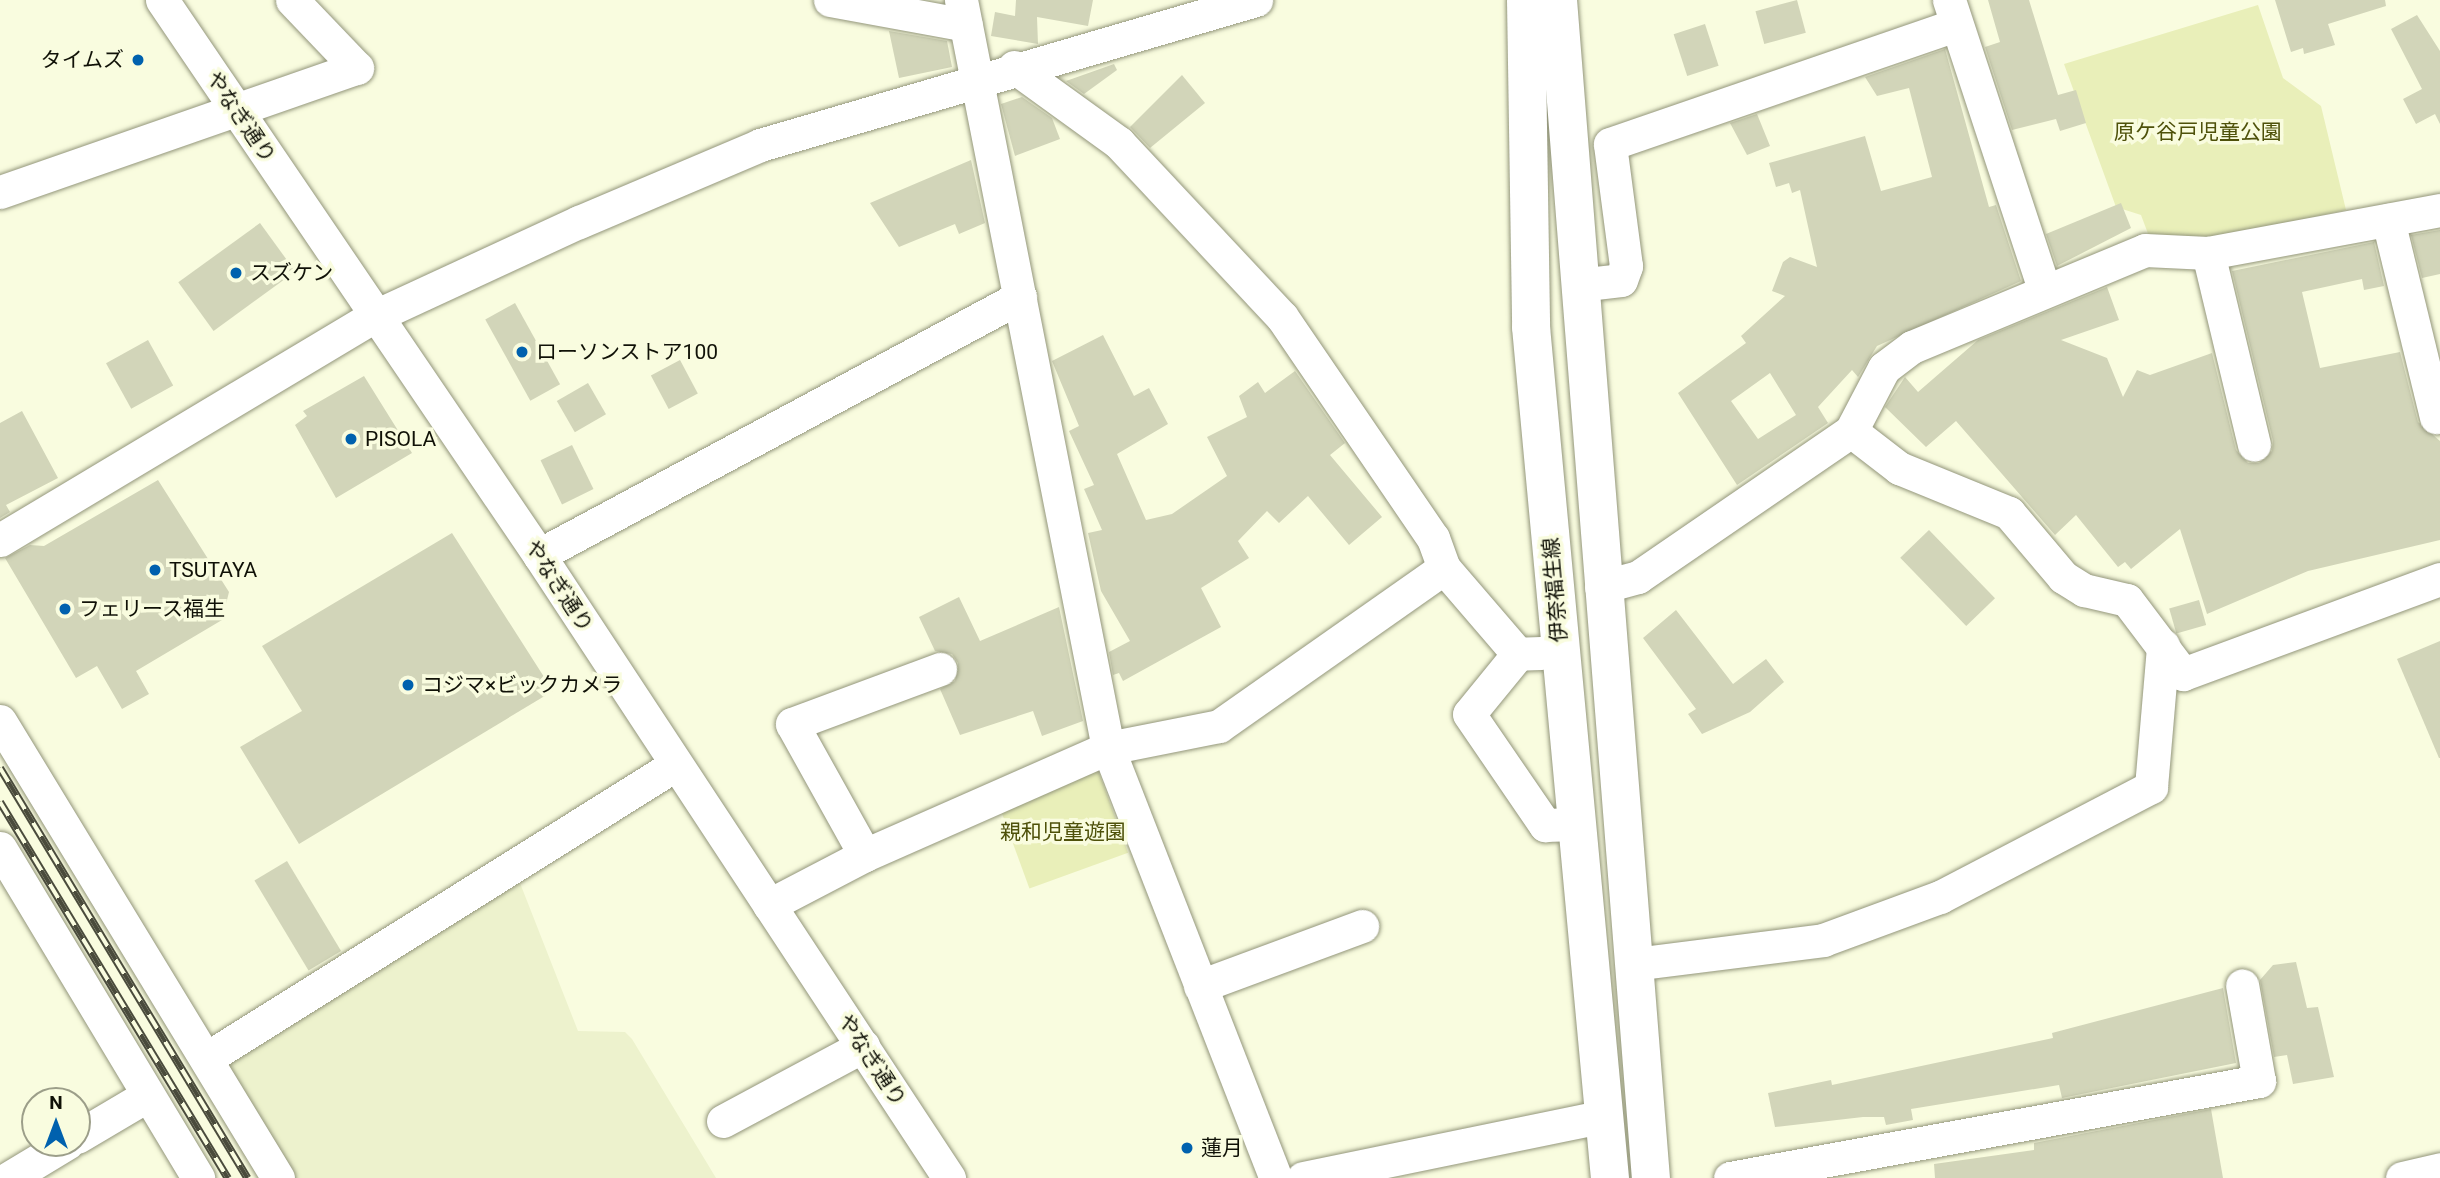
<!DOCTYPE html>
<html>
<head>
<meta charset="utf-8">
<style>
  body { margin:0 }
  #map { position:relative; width:2440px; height:1178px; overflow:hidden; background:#f9fcdf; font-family:Roboto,"Noto Sans JP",sans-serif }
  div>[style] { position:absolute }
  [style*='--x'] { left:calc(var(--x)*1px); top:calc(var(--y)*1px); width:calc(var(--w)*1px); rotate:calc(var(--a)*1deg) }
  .built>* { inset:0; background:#edf2cd }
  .green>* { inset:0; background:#e9efb9; transform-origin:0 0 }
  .building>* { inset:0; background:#d2d5b9; transform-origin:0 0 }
  .roads { filter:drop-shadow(0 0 2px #93967b) drop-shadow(0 0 2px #93967b) }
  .minor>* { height:33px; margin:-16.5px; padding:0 16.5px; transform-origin:16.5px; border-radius:16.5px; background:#fff }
  .major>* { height:38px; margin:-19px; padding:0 19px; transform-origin:19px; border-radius:19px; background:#fff }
  .rail>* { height:8px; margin-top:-4px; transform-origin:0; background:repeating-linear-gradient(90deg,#f9fcdf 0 16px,#4a4b3c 0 32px); box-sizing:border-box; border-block:2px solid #4a4b3c }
  .dots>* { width:19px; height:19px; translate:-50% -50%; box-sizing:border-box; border:4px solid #f9fcdf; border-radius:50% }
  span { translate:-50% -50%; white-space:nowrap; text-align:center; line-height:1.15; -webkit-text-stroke:7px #f9fcdf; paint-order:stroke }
  .poi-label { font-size:21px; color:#101107 }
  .right { translate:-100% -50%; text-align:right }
  .left { translate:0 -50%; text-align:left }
  .street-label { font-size:21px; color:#101107 }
  .park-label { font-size:21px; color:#4e510a }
  .north { position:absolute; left:21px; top:1087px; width:70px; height:70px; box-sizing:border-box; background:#f9fcdf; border:2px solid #9c9e89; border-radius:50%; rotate:0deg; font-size:19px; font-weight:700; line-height:28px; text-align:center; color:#101107 }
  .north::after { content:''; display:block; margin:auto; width:24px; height:32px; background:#0061ae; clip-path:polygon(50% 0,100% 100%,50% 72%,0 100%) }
</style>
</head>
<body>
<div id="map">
  <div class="built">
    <i style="clip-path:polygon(520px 883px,578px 1031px,625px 1032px,632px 1039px,716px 1178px,290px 1178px,220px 1060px)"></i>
  </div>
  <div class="green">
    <i style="clip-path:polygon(2258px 5px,2283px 78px,2321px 106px,2346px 210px,2189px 244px,2150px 239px,2141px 215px,2116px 207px,2064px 64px)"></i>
    <i style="left:1098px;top:770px;width:88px;height:105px;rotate:70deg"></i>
  </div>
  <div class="building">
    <i style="clip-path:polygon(1016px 0,1093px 0,1088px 26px,1037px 17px,1038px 44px,991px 36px,995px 12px,1015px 16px)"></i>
    <i style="left:1797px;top:0;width:34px;height:43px;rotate:75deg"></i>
    <i style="clip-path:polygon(1988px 0,2029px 0,2058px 95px,2076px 90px,2086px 123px,2060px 131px,2056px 119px,2012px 130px,1985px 47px,2000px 42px)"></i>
    <i style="clip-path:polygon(2275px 0,2385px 0,2386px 6px,2328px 24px,2335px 45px,2304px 54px,2303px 48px,2291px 52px)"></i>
    <i style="clip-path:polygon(2417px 15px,2440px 51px,2440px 124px,2435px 114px,2416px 124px,2403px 99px,2422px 89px,2391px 29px)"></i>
    <i style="left:1705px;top:24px;width:44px;height:33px;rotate:72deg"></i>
    <i style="clip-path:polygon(889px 31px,947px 41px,952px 67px,899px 78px)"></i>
    <i style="clip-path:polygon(evenodd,1945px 49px,1989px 207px,1996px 205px,2021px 281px,1877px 346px,1858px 377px,1852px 370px,1818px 407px,1828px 423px,1737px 485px,1678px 393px,1746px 343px,1741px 336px,1785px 296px,1772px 291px,1783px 262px,1790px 257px,1817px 267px,1800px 190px,1792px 193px,1789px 183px,1776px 187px,1769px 163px,1865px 136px,1881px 191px,1932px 177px,1909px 88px,1877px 96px,1865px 77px,1945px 49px,1770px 373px,1796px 415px,1758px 439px,1731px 401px,1770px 373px)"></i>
    <i style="clip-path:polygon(1114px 64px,1117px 70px,1084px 94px,1066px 81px)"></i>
    <i style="clip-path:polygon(1182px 75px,1205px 103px,1150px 148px,1130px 127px)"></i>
    <i style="clip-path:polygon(1022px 97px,1052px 118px,1060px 139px,1015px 156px,1001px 104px)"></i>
    <i style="clip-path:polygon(1757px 114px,1770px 146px,1747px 155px,1730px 123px)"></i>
    <i style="clip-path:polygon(971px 160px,985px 223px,959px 234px,955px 224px,899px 247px,870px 203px)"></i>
    <i style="clip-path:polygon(2121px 203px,2131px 228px,2057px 266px,2046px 234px)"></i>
    <i style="left:260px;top:223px;width:60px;height:101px;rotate:54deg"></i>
    <i style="clip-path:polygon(2440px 230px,2440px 274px,2422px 278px,2411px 235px)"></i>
    <i style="clip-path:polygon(2374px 242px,2384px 286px,2364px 290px,2362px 279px,2302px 292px,2320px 368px,2400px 352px,2418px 422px,2440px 441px,2440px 540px,2308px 571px,2207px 614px,2180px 529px,2131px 569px,2125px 562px,2118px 567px,2076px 515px,2055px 535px,1956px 421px,1926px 447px,1885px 407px,1905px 377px,1918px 392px,1978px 340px,2107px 287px,2119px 320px,2061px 340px,2107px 358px,2123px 397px,2137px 370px,2150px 375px,2212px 353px,2236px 450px,2248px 463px,2259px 463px,2272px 451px,2273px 441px,2232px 271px)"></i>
    <i style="left:515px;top:303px;width:93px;height:34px;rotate:61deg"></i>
    <i style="clip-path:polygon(1103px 335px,1134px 396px,1149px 388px,1168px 424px,1117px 454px,1146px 520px,1172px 514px,1227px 476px,1207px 437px,1247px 417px,1239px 396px,1258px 382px,1265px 393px,1295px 371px,1345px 443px,1330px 455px,1382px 517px,1349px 545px,1308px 496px,1279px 523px,1267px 511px,1238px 541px,1249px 558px,1201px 588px,1221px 627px,1123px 681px,1119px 673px,1113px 675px,1109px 652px,1130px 641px,1101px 591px,1088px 533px,1102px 530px,1084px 489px,1094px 485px,1069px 431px,1079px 426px,1052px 361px)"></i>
    <i style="left:148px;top:340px;width:52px;height:48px;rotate:61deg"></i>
    <i style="left:680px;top:360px;width:38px;height:33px;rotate:62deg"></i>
    <i style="clip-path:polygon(364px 376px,412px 453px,336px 498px,295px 425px,307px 416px,303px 411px)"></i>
    <i style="left:588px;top:383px;width:36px;height:36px;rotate:60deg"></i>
    <i style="clip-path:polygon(22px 411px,58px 478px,6px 505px,10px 512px,0 518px,0 423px)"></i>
    <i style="left:572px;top:445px;width:49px;height:35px;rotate:64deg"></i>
    <i style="clip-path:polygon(158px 480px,229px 592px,222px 620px,136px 671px,149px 694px,122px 709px,97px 666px,76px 678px,5px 558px,30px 545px,44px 546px)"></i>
    <i style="left:1929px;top:530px;width:95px;height:40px;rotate:46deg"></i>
    <i style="clip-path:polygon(452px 533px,553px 691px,299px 844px,240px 747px,302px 711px,262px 646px)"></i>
    <i style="clip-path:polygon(959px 597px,980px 641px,1059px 607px,1083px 721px,1042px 736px,1033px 711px,960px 735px,940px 689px,955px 681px,958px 663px,952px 654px,935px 651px,919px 617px)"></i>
    <i style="left:2199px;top:600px;width:26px;height:31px;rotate:74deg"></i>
    <i style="clip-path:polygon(1676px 610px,1733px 684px,1766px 659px,1784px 682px,1750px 712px,1702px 734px,1688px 714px,1696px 709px,1643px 638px)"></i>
    <i style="clip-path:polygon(2440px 641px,2440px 758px,2439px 758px,2397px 659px)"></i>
    <i style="left:287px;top:861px;width:105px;height:38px;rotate:59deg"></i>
    <i style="clip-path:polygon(2296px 962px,2307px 1008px,2318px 1007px,2334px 1077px,2293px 1084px,2287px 1055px,2274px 1057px,2260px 980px,2273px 965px)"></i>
    <i style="clip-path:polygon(2223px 988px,2236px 1063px,2062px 1098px,2059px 1085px,1911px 1109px,1913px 1120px,1886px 1125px,1884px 1117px,1863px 1117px,1775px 1127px,1768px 1093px,1831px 1080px,1832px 1085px,2053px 1038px,2052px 1033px)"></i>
    <i style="clip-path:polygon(2211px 1109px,2223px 1178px,1935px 1178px,1934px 1164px,2034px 1150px,2034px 1143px)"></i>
  </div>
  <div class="roads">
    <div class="minor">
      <i style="--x:162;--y:0;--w:671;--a:55.81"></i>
      <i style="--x:539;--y:555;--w:746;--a:56.65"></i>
      <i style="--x:830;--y:0;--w:138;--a:10.4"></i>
      <i style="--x:961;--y:0;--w:762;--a:78.88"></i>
      <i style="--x:1108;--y:748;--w:462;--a:68.7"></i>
      <i style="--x:1949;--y:0;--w:304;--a:71.8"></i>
      <i style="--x:1014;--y:67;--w:130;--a:35.9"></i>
      <i style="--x:1119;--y:143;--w:238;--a:46.9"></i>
      <i style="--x:1282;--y:317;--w:268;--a:55.7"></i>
      <i style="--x:1433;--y:538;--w:32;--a:70"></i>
      <i style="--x:1444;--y:568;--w:113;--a:49.3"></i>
      <i style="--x:0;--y:192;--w:378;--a:-19.2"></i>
      <i style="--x:357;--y:68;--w:94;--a:-133.7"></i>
      <i style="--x:2388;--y:220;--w:203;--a:76.3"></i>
      <i style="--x:2208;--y:253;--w:197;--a:76.5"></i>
      <i style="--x:1578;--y:285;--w:43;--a:-6.6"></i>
      <i style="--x:1621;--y:280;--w:15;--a:-70"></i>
      <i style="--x:1626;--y:266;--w:123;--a:-97.5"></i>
      <i style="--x:1610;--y:144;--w:366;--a:-19"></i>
      <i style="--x:1851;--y:431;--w:61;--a:37.6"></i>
      <i style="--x:1899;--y:468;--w:119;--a:22.2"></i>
      <i style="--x:2009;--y:513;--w:84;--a:49.8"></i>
      <i style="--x:2063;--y:577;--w:25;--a:32"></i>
      <i style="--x:2084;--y:590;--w:44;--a:13.1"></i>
      <i style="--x:2127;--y:600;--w:93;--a:52.9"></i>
      <i style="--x:2183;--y:674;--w:274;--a:-20.3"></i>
      <i style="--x:0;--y:540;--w:435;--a:-30.9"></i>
      <i style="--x:373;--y:317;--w:227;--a:-24.8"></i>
      <i style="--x:579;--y:222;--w:197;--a:-23"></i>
      <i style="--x:760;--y:145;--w:517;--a:-16.3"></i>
      <i style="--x:539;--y:555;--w:546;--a:-28.21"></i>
      <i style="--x:1601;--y:587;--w:38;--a:-15"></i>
      <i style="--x:1638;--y:577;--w:258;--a:-34.4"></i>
      <i style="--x:1851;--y:431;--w:71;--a:-62.4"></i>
      <i style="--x:1884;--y:368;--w:35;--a:-37"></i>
      <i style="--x:1912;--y:347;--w:252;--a:-22.6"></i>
      <i style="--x:2145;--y:250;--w:63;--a:2.7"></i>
      <i style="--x:2208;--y:253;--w:236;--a:-10.5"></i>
      <i style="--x:1541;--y:653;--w:23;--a:178"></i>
      <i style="--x:1518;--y:654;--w:77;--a:129.2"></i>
      <i style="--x:1469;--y:714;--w:135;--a:55.6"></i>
      <i style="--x:1545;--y:825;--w:31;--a:-2"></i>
      <i style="--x:0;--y:721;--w:535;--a:58.69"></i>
      <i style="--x:0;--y:848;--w:385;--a:59"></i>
      <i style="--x:865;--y:855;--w:150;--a:-119.1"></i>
      <i style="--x:792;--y:724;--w:158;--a:-20.4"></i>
      <i style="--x:769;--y:905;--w:108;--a:-27.5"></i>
      <i style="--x:865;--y:855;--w:266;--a:-23.8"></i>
      <i style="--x:1108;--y:748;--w:113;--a:-11.2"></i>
      <i style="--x:1219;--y:726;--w:275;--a:-35.1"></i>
      <i style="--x:1634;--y:964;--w:191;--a:-7.2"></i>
      <i style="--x:1823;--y:940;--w:125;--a:-20.2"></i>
      <i style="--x:1940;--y:897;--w:238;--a:-27.5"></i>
      <i style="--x:2151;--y:787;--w:142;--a:-85.1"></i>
      <i style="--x:1200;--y:986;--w:173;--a:-20.3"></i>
      <i style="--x:207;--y:1058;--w:552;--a:-32.05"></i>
      <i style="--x:723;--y:1121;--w:159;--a:-28.2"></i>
      <i style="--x:77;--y:1137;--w:82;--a:-30.6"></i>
      <i style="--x:9;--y:1178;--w:68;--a:-31.1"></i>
      <i style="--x:1303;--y:1178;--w:308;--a:-11.6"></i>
      <i style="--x:1730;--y:1178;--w:538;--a:-10.39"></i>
      <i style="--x:2259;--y:1081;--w:97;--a:-100"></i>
      <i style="--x:2402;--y:1178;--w:39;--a:-13"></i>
    </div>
    <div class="major">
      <i style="--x:1526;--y:0;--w:327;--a:89.1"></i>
      <i style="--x:1531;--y:327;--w:855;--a:84.7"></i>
      <i style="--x:1558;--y:0;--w:1182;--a:85.49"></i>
    </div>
  </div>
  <div class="rail">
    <i style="--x:0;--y:768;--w:479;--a:58.9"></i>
    <i style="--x:0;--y:802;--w:440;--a:58.8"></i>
  </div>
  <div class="dots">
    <i style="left:138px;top:60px;background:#0061ae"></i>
    <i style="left:236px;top:273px;background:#0061ae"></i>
    <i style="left:522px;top:352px;background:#0061ae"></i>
    <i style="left:351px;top:439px;background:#0061ae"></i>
    <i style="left:155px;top:570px;background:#0061ae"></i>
    <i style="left:65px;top:609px;background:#0061ae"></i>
    <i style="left:408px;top:685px;background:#0061ae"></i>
    <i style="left:1187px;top:1148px;background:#0061ae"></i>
  </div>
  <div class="poi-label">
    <span class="right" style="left:124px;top:60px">タイムズ</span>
    <span class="left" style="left:250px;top:273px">スズケン</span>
    <span class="left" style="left:536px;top:352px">ローソンストア100</span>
    <span class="left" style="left:365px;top:439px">PISOLA</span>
    <span class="left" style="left:169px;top:570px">TSUTAYA</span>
    <span class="left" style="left:79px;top:609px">フェリース福生</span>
    <span class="left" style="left:422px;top:685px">コジマ×ビックカメラ</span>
    <span class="left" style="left:1201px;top:1148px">蓮月</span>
  </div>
  <div class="street-label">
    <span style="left:241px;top:117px;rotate:56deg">やなぎ通り</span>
    <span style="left:559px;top:586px;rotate:57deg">やなぎ通り</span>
    <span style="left:1555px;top:590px;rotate:-95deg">伊奈福生線</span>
    <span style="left:872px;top:1060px;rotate:57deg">やなぎ通り</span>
  </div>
  <div class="park-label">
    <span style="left:2198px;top:132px">原ケ谷戸児童公園</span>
    <span style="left:1063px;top:832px">親和児童遊園</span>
  </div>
  <div class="north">N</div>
</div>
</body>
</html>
